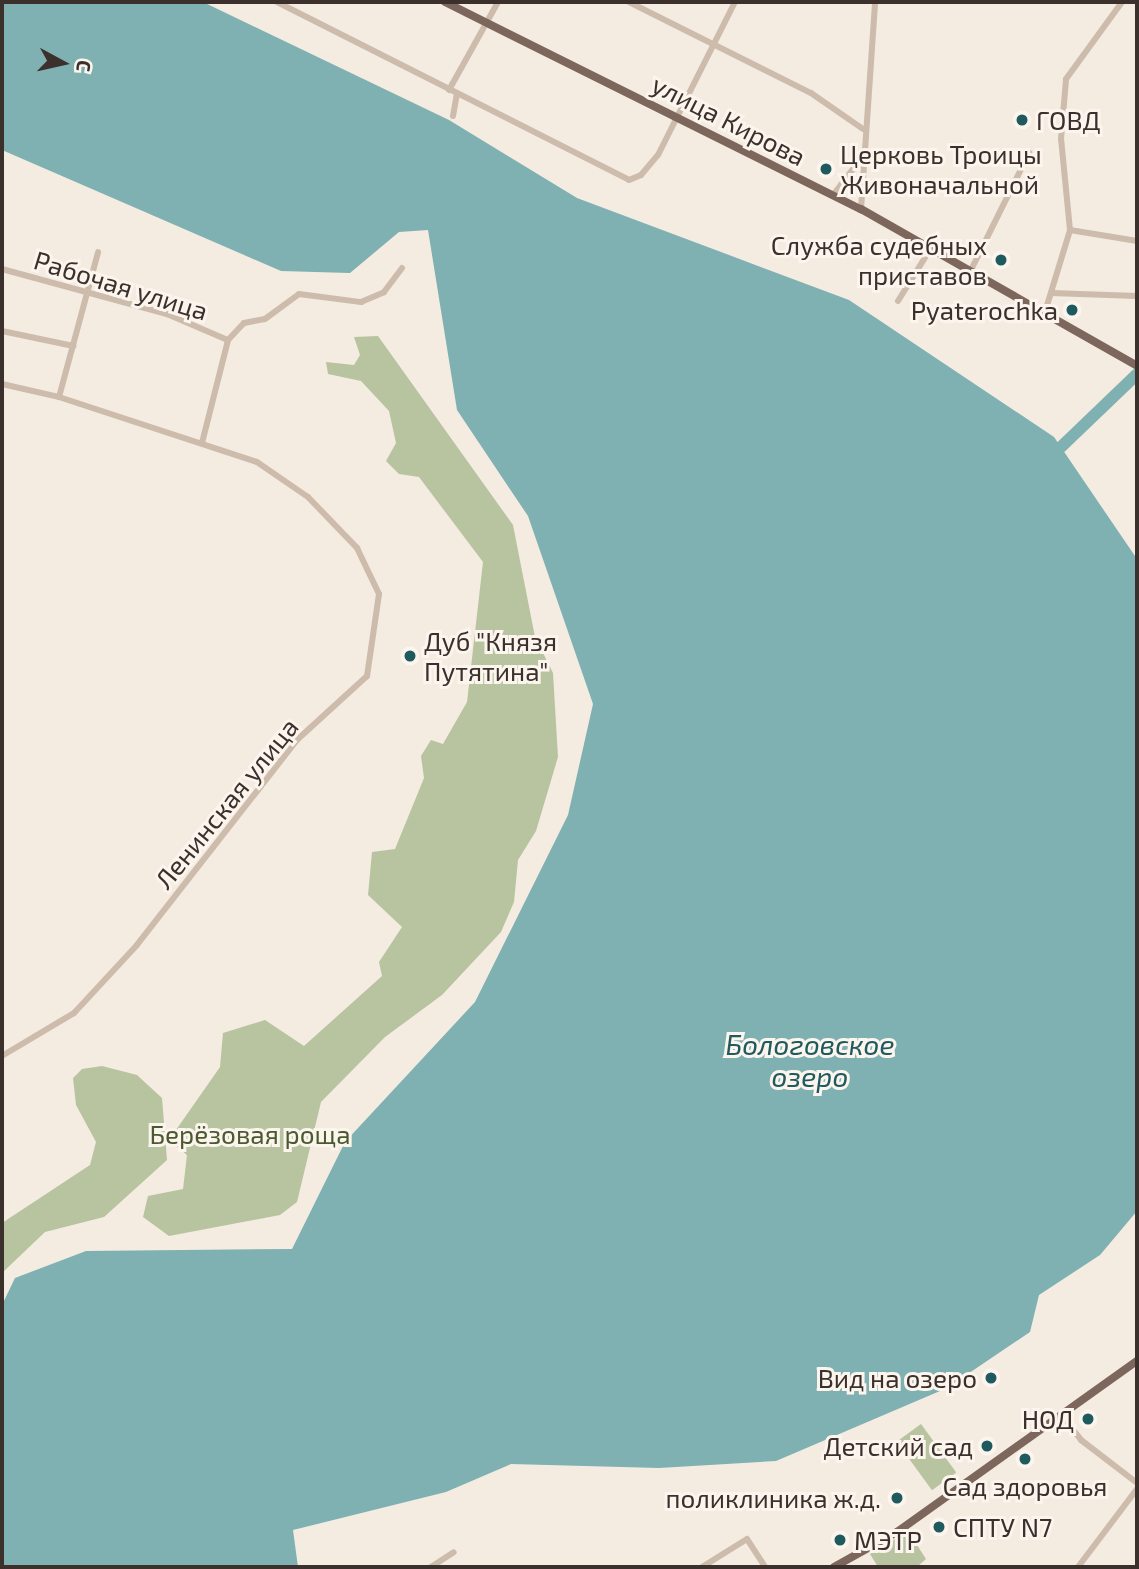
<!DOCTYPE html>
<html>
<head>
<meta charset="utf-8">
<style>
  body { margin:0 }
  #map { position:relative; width:1139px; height:1569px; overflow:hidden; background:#f4ebe1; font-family:"Exo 2",sans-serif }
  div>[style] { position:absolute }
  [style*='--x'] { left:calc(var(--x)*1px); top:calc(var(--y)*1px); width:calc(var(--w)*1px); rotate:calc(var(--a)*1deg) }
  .green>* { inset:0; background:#b8c4a0; transform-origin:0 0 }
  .water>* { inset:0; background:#7fb0b2 }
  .river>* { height:12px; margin:-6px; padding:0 6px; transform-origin:6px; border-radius:6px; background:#7fb0b2 }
  .minor>* { height:6px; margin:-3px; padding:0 3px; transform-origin:3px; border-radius:3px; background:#cdbbac }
  .major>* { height:8px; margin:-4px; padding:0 4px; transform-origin:4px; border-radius:4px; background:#7d675c }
  .dots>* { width:19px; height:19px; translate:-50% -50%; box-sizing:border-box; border:4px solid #fbf5ee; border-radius:50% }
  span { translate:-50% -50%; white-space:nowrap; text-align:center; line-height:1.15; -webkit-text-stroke:6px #fbf5ee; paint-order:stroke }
  .street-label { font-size:26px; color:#3b302b }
  .poi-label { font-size:26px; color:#3b302b }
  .left { translate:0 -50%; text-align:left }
  .right { translate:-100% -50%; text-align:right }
  .park-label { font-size:26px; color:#4a5a2e }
  .water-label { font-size:28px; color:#1f5a5e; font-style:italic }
  .frame { position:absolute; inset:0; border:4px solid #3b302b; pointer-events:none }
  .north { position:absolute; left:28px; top:28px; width:70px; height:70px; -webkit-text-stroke:5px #fbf5ee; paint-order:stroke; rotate:98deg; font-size:19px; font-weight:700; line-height:28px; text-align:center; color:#3b302b }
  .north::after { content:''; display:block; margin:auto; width:24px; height:32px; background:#3b302b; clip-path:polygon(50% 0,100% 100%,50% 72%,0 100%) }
</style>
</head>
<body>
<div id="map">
  <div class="green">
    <i style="clip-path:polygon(378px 336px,513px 525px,535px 637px,553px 673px,558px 757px,536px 831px,518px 860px,514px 902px,501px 932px,442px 995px,385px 1037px,321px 1102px,297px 1202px,280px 1215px,169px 1236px,143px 1217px,148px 1196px,183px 1189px,187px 1155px,169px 1140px,220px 1067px,223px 1033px,265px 1020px,304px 1046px,382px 976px,379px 962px,402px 927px,368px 895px,372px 852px,395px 849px,424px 778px,421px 756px,431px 740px,443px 744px,467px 702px,483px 562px,419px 477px,399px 474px,386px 461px,396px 443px,389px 411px,361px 381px,328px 374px,326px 362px,354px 365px,360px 355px,354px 337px)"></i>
    <i style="clip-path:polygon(102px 1066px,137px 1075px,162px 1098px,167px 1160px,104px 1217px,45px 1232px,2px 1273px,2px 1223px,90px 1165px,96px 1142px,76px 1105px,73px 1078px,82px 1069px)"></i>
    <i style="left:921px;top:1424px;width:60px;height:30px;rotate:54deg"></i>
    <i style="clip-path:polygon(908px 1531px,926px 1559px,917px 1567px,878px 1567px,870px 1554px)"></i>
  </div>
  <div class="water">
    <i style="clip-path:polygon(2px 2px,203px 2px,449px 120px,577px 198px,849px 300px,1054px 437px,1137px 559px,1137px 1211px,1100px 1255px,1039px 1295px,1030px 1332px,947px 1388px,776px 1461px,659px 1468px,511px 1464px,446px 1492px,293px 1530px,298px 1567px,2px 1567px,2px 1305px,15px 1278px,86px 1251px,292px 1249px,345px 1142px,475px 1002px,568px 815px,593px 704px,528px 516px,457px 410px,428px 230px,399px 232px,350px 273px,281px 271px,2px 150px)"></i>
  </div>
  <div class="river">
    <i style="--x:1061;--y:447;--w:105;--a:-43.8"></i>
  </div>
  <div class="minor">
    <i style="--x:277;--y:2;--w:394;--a:26.8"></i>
    <i style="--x:629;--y:180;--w:13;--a:-23"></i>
    <i style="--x:641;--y:175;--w:26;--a:-50"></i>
    <i style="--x:658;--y:155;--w:171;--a:-63.3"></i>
    <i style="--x:629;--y:2;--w:203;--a:26.6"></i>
    <i style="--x:811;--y:93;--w:63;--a:34.7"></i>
    <i style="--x:449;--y:90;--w:101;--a:-60.9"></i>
    <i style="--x:453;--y:116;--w:22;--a:-80"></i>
    <i style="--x:833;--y:195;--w:44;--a:-52.4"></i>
    <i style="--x:861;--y:209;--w:207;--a:-86.1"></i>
    <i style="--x:1070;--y:230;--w:68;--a:9.3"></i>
    <i style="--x:2;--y:269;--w:171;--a:15.3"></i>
    <i style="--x:167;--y:314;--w:66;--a:23.1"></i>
    <i style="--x:971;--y:270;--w:131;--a:-63.6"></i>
    <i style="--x:1051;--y:293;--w:86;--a:2"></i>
    <i style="--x:898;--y:301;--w:62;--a:-58.1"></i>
    <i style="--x:1045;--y:312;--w:86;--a:-73"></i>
    <i style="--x:1070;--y:230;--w:91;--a:-95.6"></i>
    <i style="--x:1061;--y:139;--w:60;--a:-85.2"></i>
    <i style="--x:1066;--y:79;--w:95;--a:-54"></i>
    <i style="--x:2;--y:331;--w:73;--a:11.9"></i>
    <i style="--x:2;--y:384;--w:58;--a:12.8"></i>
    <i style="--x:59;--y:397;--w:208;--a:18.2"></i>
    <i style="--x:257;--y:462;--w:62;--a:34.5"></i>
    <i style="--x:308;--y:497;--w:71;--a:46.1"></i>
    <i style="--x:357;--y:548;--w:51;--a:64.4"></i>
    <i style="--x:379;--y:594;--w:83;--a:98.3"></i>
    <i style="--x:367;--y:676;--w:95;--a:137.6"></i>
    <i style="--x:297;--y:740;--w:260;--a:128"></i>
    <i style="--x:137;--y:945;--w:93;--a:132.8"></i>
    <i style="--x:74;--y:1013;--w:84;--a:149.2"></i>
    <i style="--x:59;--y:397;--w:150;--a:-74.9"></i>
    <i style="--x:202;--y:443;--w:106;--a:-75.8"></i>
    <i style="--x:228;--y:340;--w:23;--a:-47"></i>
    <i style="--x:244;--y:323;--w:21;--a:-11"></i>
    <i style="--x:265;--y:319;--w:42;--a:-36.3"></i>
    <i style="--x:299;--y:294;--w:63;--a:7.4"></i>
    <i style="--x:361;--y:302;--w:25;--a:-23"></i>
    <i style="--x:384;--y:292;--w:30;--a:-53"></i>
    <i style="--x:1061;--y:1415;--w:32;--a:51"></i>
    <i style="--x:1081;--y:1440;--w:71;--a:37.5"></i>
    <i style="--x:431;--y:1567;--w:27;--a:-33"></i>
    <i style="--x:702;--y:1567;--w:53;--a:-31.9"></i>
    <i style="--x:747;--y:1539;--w:33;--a:57"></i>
    <i style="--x:1078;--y:1567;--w:98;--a:-52.9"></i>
  </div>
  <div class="major">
    <i style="--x:445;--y:2;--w:465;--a:26.5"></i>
    <i style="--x:861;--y:209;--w:318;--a:29.6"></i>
    <i style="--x:834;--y:1567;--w:72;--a:-29.1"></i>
    <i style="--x:897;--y:1532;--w:295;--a:-35.5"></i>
  </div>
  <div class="dots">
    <i style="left:1022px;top:120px;background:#1f5a5e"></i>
    <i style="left:826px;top:169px;background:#1f5a5e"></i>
    <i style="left:1001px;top:260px;background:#1f5a5e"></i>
    <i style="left:1072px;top:310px;background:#1f5a5e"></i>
    <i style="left:410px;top:656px;background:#1f5a5e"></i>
    <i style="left:991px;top:1378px;background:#1f5a5e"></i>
    <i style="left:1088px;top:1419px;background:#1f5a5e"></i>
    <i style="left:987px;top:1446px;background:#1f5a5e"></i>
    <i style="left:1025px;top:1459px;background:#1f5a5e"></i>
    <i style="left:897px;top:1498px;background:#1f5a5e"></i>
    <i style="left:939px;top:1527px;background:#1f5a5e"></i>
    <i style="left:840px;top:1540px;background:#1f5a5e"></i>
  </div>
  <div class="street-label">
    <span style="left:729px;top:120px;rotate:27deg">улица Кирова</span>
    <span style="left:121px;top:285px;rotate:17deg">Рабочая улица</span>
    <span style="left:226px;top:803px;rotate:-51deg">Ленинская улица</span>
  </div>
  <div class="poi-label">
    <span class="left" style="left:1036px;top:120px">ГОВД</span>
    <span class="left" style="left:840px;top:169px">Церковь Троицы<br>Живоначальной</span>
    <span class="right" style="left:987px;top:260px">Служба судебных<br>приставов</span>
    <span class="right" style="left:1058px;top:310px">Pyaterochka</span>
    <span class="left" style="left:424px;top:656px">Дуб "Князя<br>Путятина"</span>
    <span class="right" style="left:977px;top:1378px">Вид на озеро</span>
    <span class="right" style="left:1074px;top:1419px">НОД</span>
    <span class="right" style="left:973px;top:1446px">Детский сад</span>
    <span style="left:1025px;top:1486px">Сад здоровья</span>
    <span class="right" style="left:881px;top:1498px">поликлиника ж.д.</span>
    <span class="left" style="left:953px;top:1527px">СПТУ N7</span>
    <span class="left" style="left:854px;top:1540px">МЭТР</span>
  </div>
  <div class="park-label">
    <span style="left:250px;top:1134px">Берёзовая роща</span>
  </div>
  <div class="water-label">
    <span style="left:810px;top:1060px">Бологовское<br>озеро</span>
  </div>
  <div class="frame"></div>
  <div class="north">С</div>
</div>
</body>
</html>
